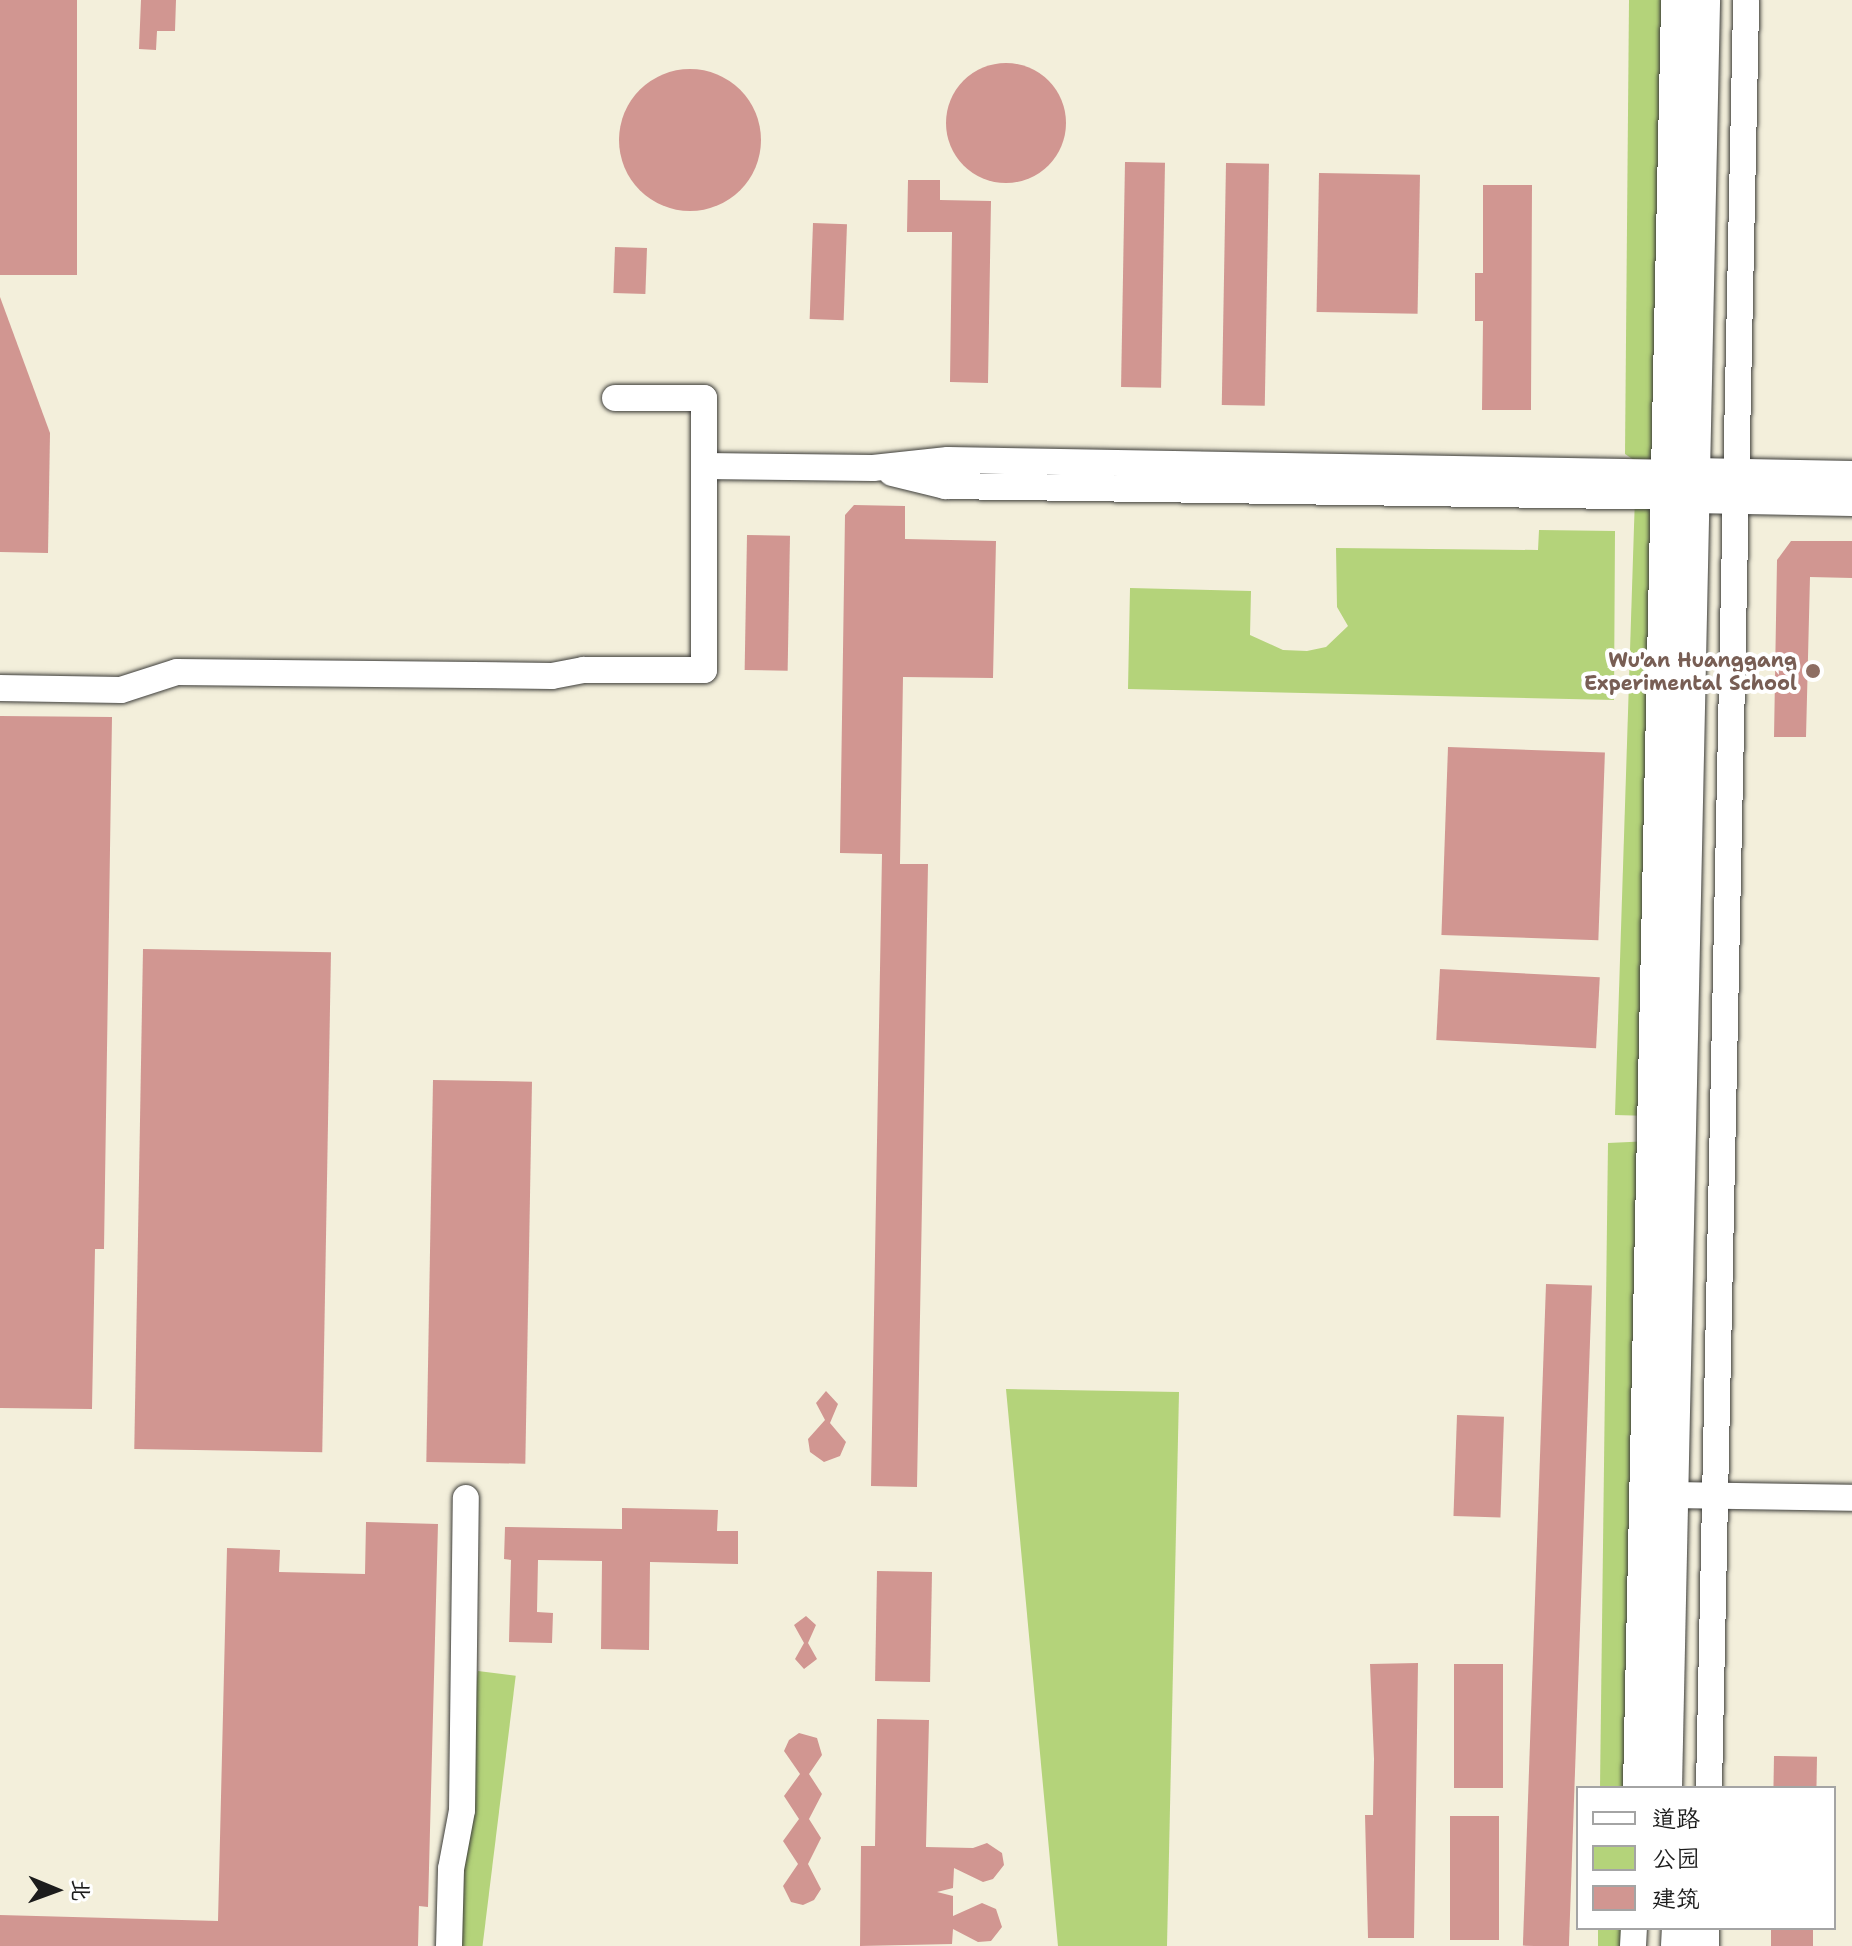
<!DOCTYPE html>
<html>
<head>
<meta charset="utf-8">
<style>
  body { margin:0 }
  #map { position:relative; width:1852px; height:1946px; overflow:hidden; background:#f3efdb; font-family:"Shantell Sans","LXGW WenKai TC",sans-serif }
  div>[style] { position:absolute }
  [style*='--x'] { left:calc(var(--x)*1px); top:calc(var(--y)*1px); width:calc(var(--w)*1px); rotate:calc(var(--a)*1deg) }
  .green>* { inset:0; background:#b4d37a; transform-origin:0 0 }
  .building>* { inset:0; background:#d19691; transform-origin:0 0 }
  .round { border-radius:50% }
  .roads { filter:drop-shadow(0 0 2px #3c3c39) drop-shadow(0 0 2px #3c3c39) }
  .minor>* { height:26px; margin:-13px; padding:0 13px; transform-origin:13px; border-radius:13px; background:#fff }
  .major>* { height:32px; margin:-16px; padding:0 16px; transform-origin:16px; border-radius:16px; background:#fff }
  .highway>* { height:38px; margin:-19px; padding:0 19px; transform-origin:19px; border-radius:19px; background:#fff }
  .dots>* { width:22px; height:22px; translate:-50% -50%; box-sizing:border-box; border:4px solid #fff; border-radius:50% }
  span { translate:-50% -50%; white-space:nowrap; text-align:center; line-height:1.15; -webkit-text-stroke:8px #fff; paint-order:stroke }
  .education-label { font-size:20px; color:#785e54; font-weight:700 }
  .right { translate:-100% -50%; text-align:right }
  .legend { position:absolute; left:1576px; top:1786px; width:260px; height:144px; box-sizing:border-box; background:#fff; border:2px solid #a4a4a4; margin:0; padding:10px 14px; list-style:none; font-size:24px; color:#1c1c1c }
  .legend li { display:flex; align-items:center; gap:16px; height:40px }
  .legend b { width:40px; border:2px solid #a4a4a4 }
  .north { position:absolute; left:16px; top:1850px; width:80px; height:80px; -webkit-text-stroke:6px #fff; paint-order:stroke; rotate:91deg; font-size:22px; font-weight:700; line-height:32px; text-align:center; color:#1c1c1c }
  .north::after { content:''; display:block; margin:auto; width:28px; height:36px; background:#1c1c1c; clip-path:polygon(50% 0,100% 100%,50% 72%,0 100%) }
</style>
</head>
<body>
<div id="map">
  <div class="green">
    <i style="clip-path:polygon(1629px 0,1672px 0,1653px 473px,1625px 454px)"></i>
    <i style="clip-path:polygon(1635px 496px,1665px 512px,1651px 1116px,1615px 1115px)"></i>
    <i style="clip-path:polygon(1539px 530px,1615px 531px,1614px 700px,1128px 689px,1130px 588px,1251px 591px,1250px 635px,1283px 650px,1307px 651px,1326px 647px,1348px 626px,1337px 607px,1336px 548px,1538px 550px)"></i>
    <i style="clip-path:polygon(1651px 1141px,1637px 1788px,1600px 1788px,1608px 1143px)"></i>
    <i style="clip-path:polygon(1006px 1389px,1179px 1392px,1167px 1946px,1058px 1946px)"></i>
    <i style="left:478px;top:1671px;width:38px;height:275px;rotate:7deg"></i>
    <i style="left:1598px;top:1928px;width:36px;height:18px"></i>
  </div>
  <div class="building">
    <i style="left:0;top:0;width:77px;height:275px"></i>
    <i style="clip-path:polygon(141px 0,176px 0,175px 31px,157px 31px,156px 50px,139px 49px)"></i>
    <i class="round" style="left:946px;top:63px;width:120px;height:120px"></i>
    <i class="round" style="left:619px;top:69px;width:142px;height:142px"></i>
    <i style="left:1125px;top:162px;width:40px;height:225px;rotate:1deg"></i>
    <i style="left:1226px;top:163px;width:43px;height:242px;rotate:1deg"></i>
    <i style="left:1319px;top:173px;width:101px;height:139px;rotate:1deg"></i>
    <i style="clip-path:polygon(908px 180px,940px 180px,940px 200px,991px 201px,988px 383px,950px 382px,952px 232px,907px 232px)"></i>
    <i style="clip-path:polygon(1483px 185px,1532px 185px,1531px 410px,1482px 410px,1483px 321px,1475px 321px,1475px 273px,1483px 273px)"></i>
    <i style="left:813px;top:223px;width:34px;height:96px;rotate:2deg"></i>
    <i style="left:615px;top:247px;width:32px;height:46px;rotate:2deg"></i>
    <i style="clip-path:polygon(0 297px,50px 433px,48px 553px,0 552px)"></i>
    <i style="clip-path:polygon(854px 505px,905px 506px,905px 539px,996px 541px,993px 678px,903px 677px,900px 864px,928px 864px,917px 1487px,871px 1486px,882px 854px,840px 853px,845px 515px)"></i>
    <i style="left:747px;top:535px;width:43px;height:135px;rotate:1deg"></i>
    <i style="clip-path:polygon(1791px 541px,1852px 541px,1852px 578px,1810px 577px,1806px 737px,1774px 737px,1777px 560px)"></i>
    <i style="clip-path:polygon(0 716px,112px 717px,104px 1249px,95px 1249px,92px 1409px,0 1408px)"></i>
    <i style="left:1448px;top:747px;width:157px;height:188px;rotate:2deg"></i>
    <i style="left:143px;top:949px;width:188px;height:500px;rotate:1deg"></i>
    <i style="left:1440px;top:969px;width:160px;height:71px;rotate:3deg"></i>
    <i style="left:433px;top:1080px;width:99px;height:382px;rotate:1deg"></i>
    <i style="left:1546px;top:1284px;width:46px;height:662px;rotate:2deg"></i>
    <i style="clip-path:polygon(826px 1391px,838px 1404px,830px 1423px,846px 1442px,840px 1456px,824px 1462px,810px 1452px,808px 1439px,825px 1420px,816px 1403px)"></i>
    <i style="left:1457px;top:1415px;width:47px;height:101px;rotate:2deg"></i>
    <i style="clip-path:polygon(622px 1508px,718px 1510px,717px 1531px,738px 1531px,738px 1564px,650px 1562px,649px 1650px,601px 1649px,602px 1561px,538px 1560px,537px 1612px,553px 1613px,552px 1643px,509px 1642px,511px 1560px,504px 1559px,505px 1527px,622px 1529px)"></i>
    <i style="clip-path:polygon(366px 1522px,438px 1524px,428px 1907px,419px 1906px,418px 1946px,0 1946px,0 1915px,218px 1921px,227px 1548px,280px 1550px,279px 1572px,365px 1574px)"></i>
    <i style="left:877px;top:1571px;width:55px;height:110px;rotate:1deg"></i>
    <i style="clip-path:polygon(806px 1616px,816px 1625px,808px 1643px,817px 1659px,804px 1669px,795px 1659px,804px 1643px,794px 1625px)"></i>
    <i style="clip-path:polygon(1418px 1663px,1414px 1938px,1368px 1938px,1365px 1815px,1373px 1815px,1374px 1759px,1370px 1664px)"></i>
    <i style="left:1454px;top:1664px;width:49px;height:124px"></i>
    <i style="clip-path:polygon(877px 1719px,929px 1720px,926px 1847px,973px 1848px,987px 1843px,1002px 1853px,1004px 1865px,993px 1879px,983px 1882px,954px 1868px,953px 1888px,937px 1892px,953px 1896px,953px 1916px,982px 1903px,996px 1909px,1002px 1927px,991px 1941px,978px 1942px,953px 1929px,952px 1944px,860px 1946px,861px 1846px,875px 1846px)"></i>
    <i style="clip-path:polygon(799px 1733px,817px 1738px,822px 1755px,809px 1774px,822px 1794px,809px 1819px,821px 1838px,808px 1864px,821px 1889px,814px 1900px,803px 1905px,791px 1902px,783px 1886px,798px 1864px,783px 1841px,799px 1819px,784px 1796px,800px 1774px,784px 1751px,789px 1740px)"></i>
    <i style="left:1774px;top:1756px;width:43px;height:32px;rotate:1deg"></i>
    <i style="left:1450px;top:1816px;width:49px;height:124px"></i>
    <i style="left:1771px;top:1928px;width:42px;height:18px"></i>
  </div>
  <div class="roads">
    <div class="minor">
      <i style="--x:704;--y:466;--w:169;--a:0.7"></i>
      <i style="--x:873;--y:468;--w:75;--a:-6.1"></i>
      <i style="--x:948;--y:460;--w:733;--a:1.02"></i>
      <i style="--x:892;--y:473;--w:55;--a:13.8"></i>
      <i style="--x:945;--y:486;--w:738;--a:0.85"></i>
      <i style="--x:0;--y:688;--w:121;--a:0.9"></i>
      <i style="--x:121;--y:690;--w:59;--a:-17.8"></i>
      <i style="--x:177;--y:672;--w:375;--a:0.6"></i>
      <i style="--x:552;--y:676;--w:32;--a:-11"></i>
      <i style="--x:583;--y:670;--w:121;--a:0"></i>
      <i style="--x:704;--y:670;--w:272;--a:-90"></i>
      <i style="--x:704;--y:398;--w:89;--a:180"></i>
      <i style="--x:1669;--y:1495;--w:183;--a:0.9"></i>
      <i style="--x:1636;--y:1788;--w:1788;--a:-88.78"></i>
      <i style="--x:1709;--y:1788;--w:1788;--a:-88.81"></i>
      <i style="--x:449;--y:1946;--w:77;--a:-88.5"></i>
      <i style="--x:451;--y:1869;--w:60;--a:-79.4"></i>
      <i style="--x:462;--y:1810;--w:312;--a:-89.3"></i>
      <i style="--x:1633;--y:1946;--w:18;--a:-87"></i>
      <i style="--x:1706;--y:1946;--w:18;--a:-90"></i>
    </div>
    <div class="major">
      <i style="--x:1693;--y:474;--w:159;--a:1.1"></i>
      <i style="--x:1692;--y:497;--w:160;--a:1.1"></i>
    </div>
    <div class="highway">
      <i style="--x:1663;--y:1788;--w:1788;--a:-88.78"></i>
      <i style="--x:1680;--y:1946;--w:18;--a:-87"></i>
    </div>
  </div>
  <div class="dots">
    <i style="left:1813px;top:671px;background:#8d6e63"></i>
  </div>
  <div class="education-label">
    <span class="right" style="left:1797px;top:672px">Wu'an Huanggang<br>Experimental School</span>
  </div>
  <ul class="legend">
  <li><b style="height:10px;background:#fff"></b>道路</li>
  <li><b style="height:22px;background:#b4d37a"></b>公园</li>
  <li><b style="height:22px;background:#d19691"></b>建筑</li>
  </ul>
  <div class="north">北</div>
</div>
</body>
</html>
